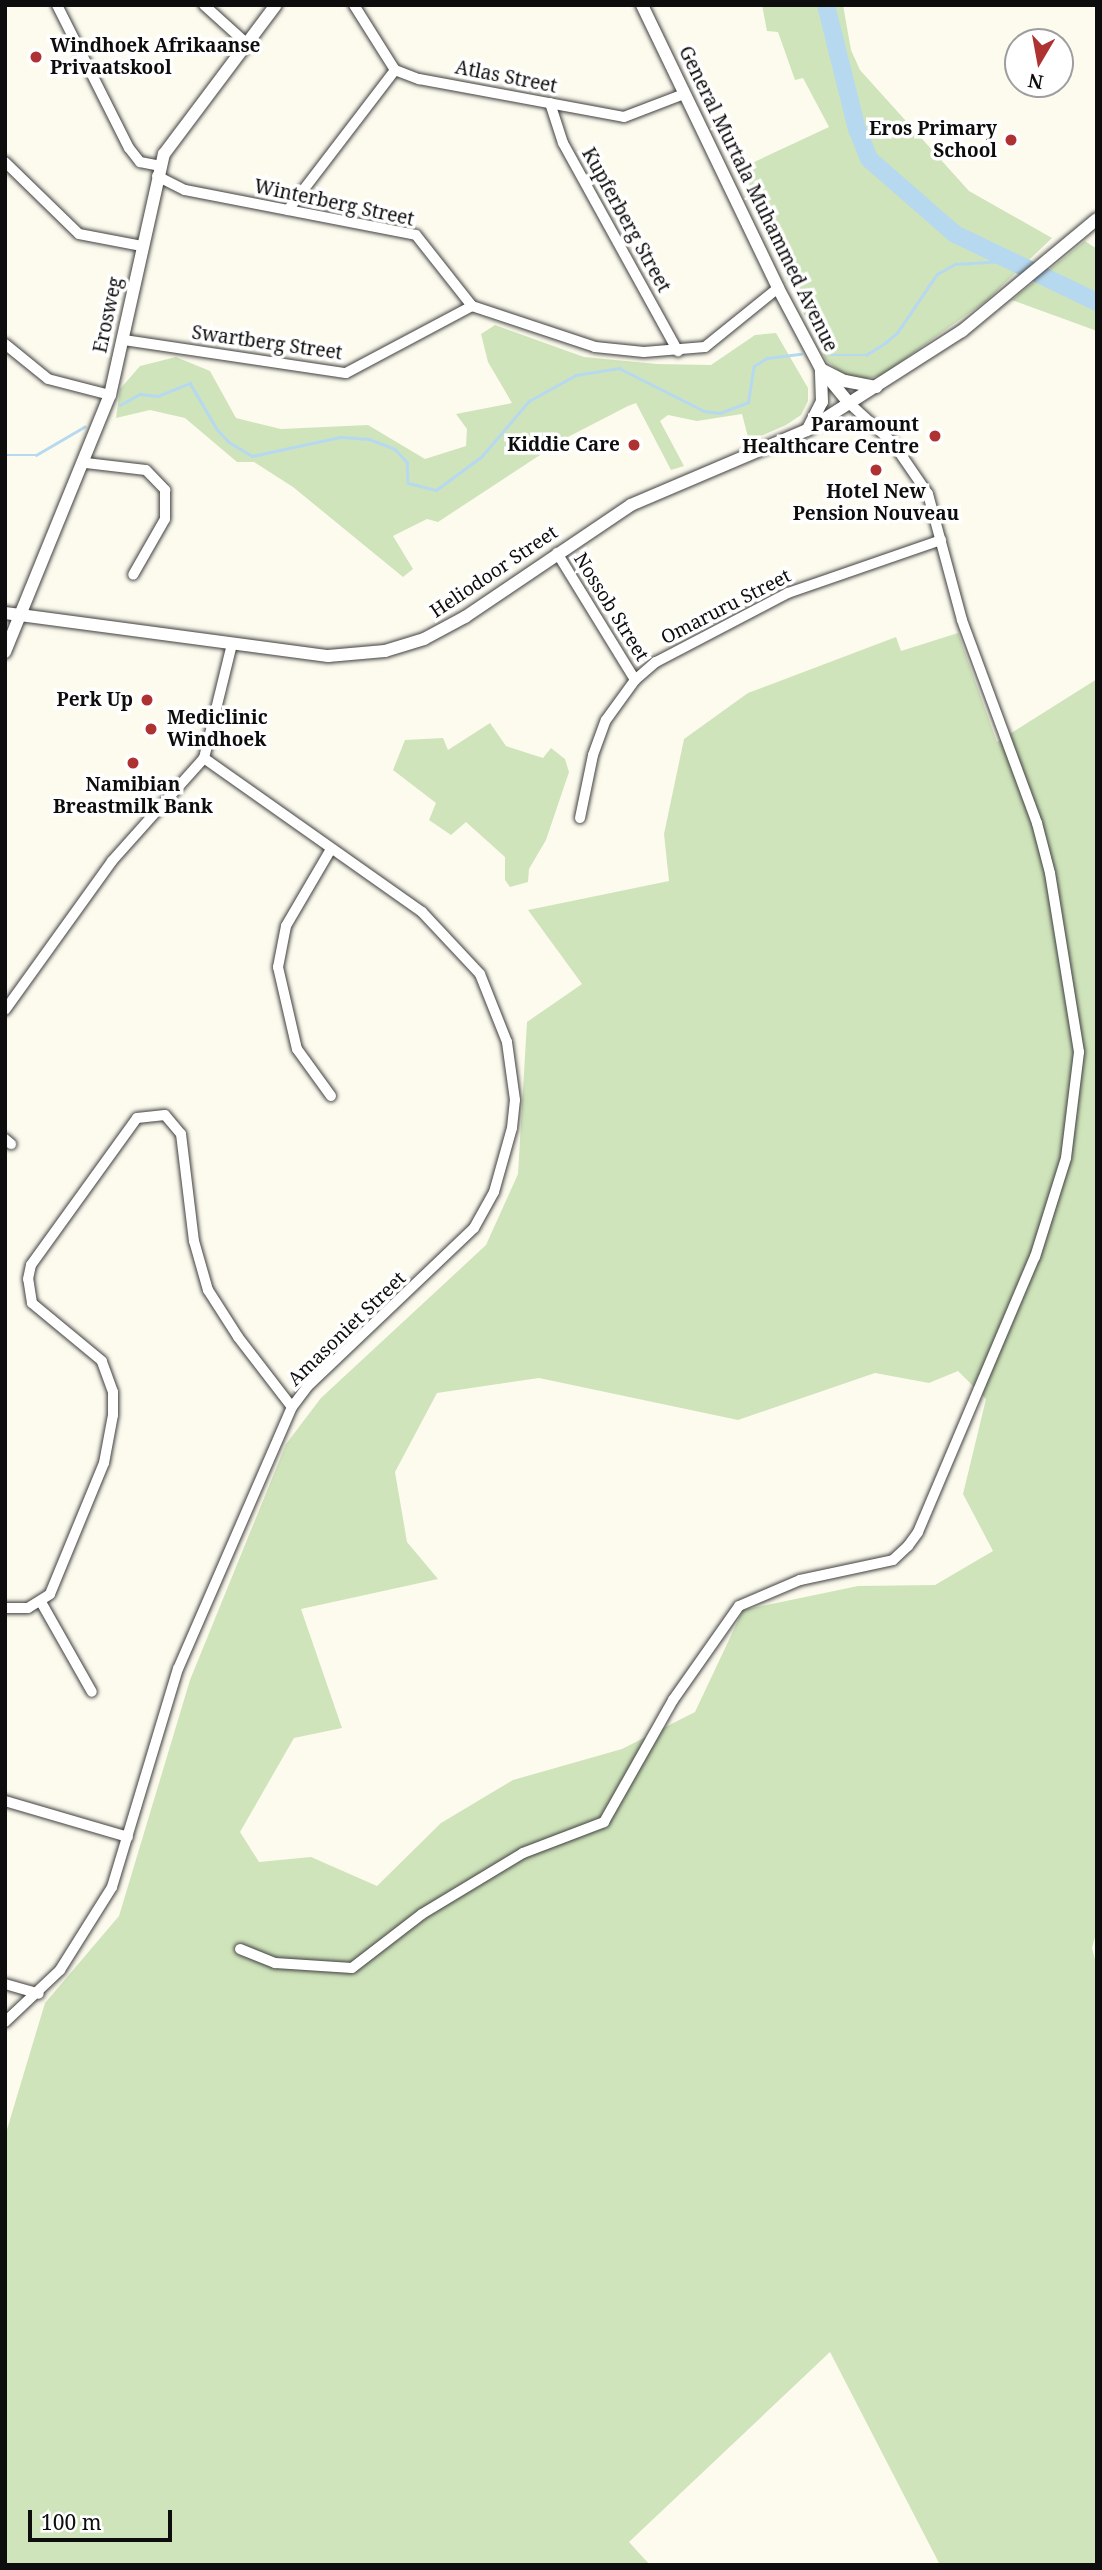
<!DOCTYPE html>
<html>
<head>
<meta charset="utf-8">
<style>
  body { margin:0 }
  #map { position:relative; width:1102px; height:2570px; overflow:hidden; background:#fdfbee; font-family:"Noto Serif",serif }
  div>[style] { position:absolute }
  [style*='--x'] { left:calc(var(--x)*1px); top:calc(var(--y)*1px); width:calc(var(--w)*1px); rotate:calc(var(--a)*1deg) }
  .green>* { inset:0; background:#cfe4bb }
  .stream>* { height:2.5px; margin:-1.25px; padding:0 1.25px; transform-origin:1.25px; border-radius:1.25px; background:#b7d9f0 }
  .river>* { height:18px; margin:-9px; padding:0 9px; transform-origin:9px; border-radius:9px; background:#b7d9f0 }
  .roads { filter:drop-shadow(0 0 2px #404040) drop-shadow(0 0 2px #404040) }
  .minor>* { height:10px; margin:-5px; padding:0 5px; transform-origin:5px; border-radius:5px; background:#fff }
  .tertiary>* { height:12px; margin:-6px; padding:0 6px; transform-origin:6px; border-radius:6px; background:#fff }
  .dots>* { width:19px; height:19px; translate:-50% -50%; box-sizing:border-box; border:4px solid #fff; border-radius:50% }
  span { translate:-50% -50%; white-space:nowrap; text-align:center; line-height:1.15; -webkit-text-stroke:7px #fff; paint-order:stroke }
  .poi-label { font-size:19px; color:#0d0d0d; font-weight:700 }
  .left { translate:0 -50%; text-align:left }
  .right { translate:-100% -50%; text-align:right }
  .street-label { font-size:19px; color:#0d0d0d }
  .frame { position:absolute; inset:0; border:7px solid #0d0d0d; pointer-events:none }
  .north { position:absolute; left:1004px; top:28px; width:70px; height:70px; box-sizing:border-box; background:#fff; border:2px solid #9e9e9e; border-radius:50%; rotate:190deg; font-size:19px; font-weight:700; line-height:28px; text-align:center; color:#0d0d0d }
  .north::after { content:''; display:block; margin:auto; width:24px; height:32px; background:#af3233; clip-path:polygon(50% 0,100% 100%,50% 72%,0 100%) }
  .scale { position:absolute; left:28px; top:2510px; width:144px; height:32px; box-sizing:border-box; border:4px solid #0d0d0d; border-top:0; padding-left:9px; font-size:21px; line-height:24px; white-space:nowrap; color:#0d0d0d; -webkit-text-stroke:5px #fff; paint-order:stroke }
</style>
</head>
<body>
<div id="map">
  <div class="green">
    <i style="clip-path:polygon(762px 5px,843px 5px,851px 50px,860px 70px,969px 191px,1052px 238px,986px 301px,882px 375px,861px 380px,843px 374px,826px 360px,735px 171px,829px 127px,803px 78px,795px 80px,778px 32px,767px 31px)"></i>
    <i style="clip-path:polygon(1085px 241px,1097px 249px,1097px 331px,1012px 300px)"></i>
    <i style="clip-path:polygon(495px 325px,584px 357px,657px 364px,711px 365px,755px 335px,776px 333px,808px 388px,808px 401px,801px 415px,786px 425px,749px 441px,742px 414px,697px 421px,668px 415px,660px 421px,684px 466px,671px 470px,636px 403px,628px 406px,566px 438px,438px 522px,427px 519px,393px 536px,413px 569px,403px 577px,293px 487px,254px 462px,237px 462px,185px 418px,150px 410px,116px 418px,120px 389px,140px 366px,176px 357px,210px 371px,236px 418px,281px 429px,368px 425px,425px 459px,466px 446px,467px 429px,456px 414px,512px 403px,488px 362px,481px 334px)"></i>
    <i style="clip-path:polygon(evenodd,958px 633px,997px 742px,1097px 679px,1097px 1930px,1092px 1948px,1097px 1967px,1097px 2565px,940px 2565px,830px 2352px,629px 2542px,650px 2565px,5px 2565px,5px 2136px,45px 2003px,119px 1916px,190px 1680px,286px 1444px,321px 1398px,486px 1245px,518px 1174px,527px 1022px,582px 984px,528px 910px,669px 881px,664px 834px,684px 739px,748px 693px,896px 637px,901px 651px,958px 633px,958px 1371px,986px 1399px,963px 1494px,993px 1551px,935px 1585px,858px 1586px,743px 1610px,695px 1712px,622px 1749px,513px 1780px,441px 1823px,377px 1886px,311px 1857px,259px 1862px,240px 1832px,294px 1738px,342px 1728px,301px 1609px,438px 1579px,407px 1542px,395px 1472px,437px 1393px,539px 1378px,738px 1420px,875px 1373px,929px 1383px,958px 1371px)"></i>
    <i style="clip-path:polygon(490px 723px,506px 746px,543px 758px,551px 748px,565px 759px,569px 772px,546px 840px,529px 869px,528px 882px,510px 887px,505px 880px,505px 857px,466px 822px,451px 835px,429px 820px,436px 803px,393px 770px,405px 740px,443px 738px,448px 750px)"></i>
  </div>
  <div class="stream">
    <i style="--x:831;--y:355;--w:35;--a:0"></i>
    <i style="--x:866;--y:355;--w:22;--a:-32"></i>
    <i style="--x:885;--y:343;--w:16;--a:-40"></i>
    <i style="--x:897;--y:333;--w:71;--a:-55.9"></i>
    <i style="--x:937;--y:274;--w:21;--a:-29"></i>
    <i style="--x:955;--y:264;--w:49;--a:-3.5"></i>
    <i style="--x:120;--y:405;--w:23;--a:-29"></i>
    <i style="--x:140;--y:394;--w:18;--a:6"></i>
    <i style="--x:158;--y:396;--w:35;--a:-22"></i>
    <i style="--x:190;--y:383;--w:53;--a:59.6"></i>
    <i style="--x:217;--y:429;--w:18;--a:47"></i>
    <i style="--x:229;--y:442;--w:27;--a:31"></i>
    <i style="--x:252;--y:456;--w:91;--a:-12.1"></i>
    <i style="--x:341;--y:437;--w:28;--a:4"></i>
    <i style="--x:369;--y:439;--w:28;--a:21"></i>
    <i style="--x:395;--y:449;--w:18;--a:47"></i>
    <i style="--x:407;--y:462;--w:21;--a:87"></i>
    <i style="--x:408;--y:483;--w:29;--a:14"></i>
    <i style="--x:436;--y:490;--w:56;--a:-36.3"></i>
    <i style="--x:481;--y:457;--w:74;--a:-49.4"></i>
    <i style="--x:529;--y:401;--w:54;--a:-29"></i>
    <i style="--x:576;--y:375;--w:44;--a:-9.2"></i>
    <i style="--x:619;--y:368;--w:95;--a:26.8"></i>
    <i style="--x:704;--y:411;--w:16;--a:7"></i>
    <i style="--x:720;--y:413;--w:30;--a:-21"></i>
    <i style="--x:748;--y:402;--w:36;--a:-81"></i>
    <i style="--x:754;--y:366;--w:15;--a:-32"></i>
    <i style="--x:767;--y:358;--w:34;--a:-7"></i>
    <i style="--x:5;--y:455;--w:31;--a:0"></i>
    <i style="--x:36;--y:455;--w:56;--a:-30.3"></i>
  </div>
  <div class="river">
    <i style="--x:826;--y:5;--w:128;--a:76"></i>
    <i style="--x:857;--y:129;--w:32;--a:68"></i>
    <i style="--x:869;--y:159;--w:114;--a:41.1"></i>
    <i style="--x:955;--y:234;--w:157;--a:25.6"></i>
  </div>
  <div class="roads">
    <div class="minor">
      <i style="--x:57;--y:5;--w:160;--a:63.3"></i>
      <i style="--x:129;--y:148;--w:18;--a:52"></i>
      <i style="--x:140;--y:162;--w:21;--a:11"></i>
      <i style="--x:204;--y:5;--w:57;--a:42.1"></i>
      <i style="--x:354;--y:5;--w:77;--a:57.8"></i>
      <i style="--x:395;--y:70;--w:26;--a:21"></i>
      <i style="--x:419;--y:79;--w:208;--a:10.5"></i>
      <i style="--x:624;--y:117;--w:64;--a:-21"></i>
      <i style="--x:550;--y:103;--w:42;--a:72"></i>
      <i style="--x:563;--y:143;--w:238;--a:61.1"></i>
      <i style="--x:5;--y:162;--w:103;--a:44.2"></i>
      <i style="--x:79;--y:234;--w:64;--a:10.8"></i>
      <i style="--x:157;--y:176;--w:31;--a:27"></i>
      <i style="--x:185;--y:190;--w:235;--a:11"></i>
      <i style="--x:416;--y:235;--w:90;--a:51.7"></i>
      <i style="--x:472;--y:306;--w:130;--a:18.4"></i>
      <i style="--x:595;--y:347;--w:49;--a:5.8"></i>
      <i style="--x:644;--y:352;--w:61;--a:-4.7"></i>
      <i style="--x:705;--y:347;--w:94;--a:-38.9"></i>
      <i style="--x:288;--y:210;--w:176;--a:-52.6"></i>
      <i style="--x:124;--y:340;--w:224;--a:8.5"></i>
      <i style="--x:346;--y:373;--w:143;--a:-28"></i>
      <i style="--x:5;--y:344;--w:55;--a:39.1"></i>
      <i style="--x:48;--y:379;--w:64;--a:14.5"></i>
      <i style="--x:86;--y:463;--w:60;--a:6.7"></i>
      <i style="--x:146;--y:470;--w:28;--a:46"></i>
      <i style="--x:165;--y:490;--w:29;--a:90"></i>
      <i style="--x:165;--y:519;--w:64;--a:119.7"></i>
      <i style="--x:557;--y:553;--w:149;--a:58.4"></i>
      <i style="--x:580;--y:818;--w:64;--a:-78.3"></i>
      <i style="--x:593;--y:755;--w:37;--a:-70"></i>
      <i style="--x:606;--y:720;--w:49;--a:-54.1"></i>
      <i style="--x:635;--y:680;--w:28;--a:-41"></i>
      <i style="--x:656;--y:662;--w:149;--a:-27.6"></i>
      <i style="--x:788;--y:593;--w:162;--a:-19.1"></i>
      <i style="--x:331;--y:849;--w:89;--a:120.3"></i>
      <i style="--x:286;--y:926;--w:42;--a:101"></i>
      <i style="--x:278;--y:967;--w:84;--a:77"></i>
      <i style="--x:297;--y:1049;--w:58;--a:54.1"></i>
      <i style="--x:5;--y:1010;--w:183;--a:-54.3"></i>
      <i style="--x:112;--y:861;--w:138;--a:-48.2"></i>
      <i style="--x:204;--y:758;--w:117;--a:-76.2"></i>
      <i style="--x:5;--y:1139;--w:8;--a:40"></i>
      <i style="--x:41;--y:1602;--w:103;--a:60.5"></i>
      <i style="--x:5;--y:1608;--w:23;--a:0"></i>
      <i style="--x:28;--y:1608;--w:26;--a:-32"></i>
      <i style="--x:50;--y:1594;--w:142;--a:-67.6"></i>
      <i style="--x:104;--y:1463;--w:49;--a:-79.4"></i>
      <i style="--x:113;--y:1415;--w:23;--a:-90"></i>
      <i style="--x:113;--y:1392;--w:33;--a:-110"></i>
      <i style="--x:102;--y:1361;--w:91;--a:-140.4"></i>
      <i style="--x:32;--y:1303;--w:24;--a:-99"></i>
      <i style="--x:28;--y:1279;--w:14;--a:-78"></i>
      <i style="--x:31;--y:1265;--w:181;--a:-54.2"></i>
      <i style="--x:137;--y:1118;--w:28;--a:-6"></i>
      <i style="--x:165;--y:1115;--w:25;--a:50"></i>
      <i style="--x:181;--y:1134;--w:108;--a:83.1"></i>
      <i style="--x:194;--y:1241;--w:51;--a:74.1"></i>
      <i style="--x:208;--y:1290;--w:56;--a:57.4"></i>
      <i style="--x:238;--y:1337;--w:88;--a:52.4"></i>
      <i style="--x:5;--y:1801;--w:128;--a:16.3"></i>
      <i style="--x:240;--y:1949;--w:38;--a:22"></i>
      <i style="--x:275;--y:1963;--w:77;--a:3.7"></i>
      <i style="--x:352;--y:1968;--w:88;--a:-37.6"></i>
      <i style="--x:422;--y:1914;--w:118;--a:-31.1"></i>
      <i style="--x:523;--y:1853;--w:87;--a:-20.9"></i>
      <i style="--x:604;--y:1822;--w:140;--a:-60.5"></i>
      <i style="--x:673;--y:1700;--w:115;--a:-54.9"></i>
      <i style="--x:739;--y:1606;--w:66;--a:-23.1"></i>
      <i style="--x:800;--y:1580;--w:95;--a:-12.1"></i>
      <i style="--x:893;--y:1560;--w:21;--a:-43"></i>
      <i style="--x:908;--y:1546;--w:17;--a:-54"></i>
      <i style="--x:918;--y:1532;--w:299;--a:-67"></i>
      <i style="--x:1035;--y:1257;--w:104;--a:-72.6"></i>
      <i style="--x:1066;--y:1158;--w:107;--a:-83"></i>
      <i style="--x:1079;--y:1052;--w:181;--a:-99.2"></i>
      <i style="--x:1050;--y:873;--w:52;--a:-104.6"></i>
      <i style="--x:1037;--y:823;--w:216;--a:-110.3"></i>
      <i style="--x:962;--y:620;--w:131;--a:-105.1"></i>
      <i style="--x:928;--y:494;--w:62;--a:-124.5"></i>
      <i style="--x:893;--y:443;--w:59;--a:-137.7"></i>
      <i style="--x:5;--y:1984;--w:35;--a:16"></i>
      <i style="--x:5;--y:2022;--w:76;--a:-43.4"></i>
      <i style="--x:60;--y:1970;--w:98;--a:-57.9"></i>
      <i style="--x:112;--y:1887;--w:228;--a:-73.2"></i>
      <i style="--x:178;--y:1669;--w:286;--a:-66.5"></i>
      <i style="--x:292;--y:1407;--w:26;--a:-53"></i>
      <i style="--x:308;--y:1386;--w:229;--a:-43.6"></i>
      <i style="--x:474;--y:1228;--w:41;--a:-60.9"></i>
      <i style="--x:494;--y:1192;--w:66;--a:-74.3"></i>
      <i style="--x:512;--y:1128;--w:28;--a:-84"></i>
      <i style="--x:515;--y:1100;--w:59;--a:-97.9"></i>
      <i style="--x:507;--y:1042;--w:73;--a:-111.7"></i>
      <i style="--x:480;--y:974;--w:85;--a:-133.1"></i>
      <i style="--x:422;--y:912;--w:267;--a:-144.8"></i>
    </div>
    <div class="tertiary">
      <i style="--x:642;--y:5;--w:314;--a:64.3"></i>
      <i style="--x:778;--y:288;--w:92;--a:62"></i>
      <i style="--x:821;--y:369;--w:44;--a:50.5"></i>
      <i style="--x:809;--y:427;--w:28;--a:-63"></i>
      <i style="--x:822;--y:402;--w:33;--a:-92"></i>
      <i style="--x:821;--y:369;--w:27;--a:27"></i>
      <i style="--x:845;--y:381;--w:32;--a:11"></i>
      <i style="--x:5;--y:613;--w:326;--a:7.6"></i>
      <i style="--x:328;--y:656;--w:57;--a:-5"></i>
      <i style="--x:385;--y:651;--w:41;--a:-17.1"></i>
      <i style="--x:424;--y:639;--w:47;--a:-28.2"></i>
      <i style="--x:465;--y:617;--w:200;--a:-34"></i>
      <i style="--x:631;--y:505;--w:191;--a:-23.1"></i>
      <i style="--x:807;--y:430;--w:184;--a:-32.6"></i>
      <i style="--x:962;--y:331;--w:175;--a:-39.7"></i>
      <i style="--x:5;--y:652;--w:278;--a:-67.8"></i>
      <i style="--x:110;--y:395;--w:247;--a:-77.4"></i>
      <i style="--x:164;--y:154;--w:186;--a:-53.1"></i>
    </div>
  </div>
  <div class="dots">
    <i style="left:36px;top:57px;background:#af3233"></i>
    <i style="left:1011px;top:140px;background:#af3233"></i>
    <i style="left:935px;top:436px;background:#af3233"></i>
    <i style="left:634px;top:445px;background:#af3233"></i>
    <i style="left:876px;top:470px;background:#af3233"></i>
    <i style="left:147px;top:700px;background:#af3233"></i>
    <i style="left:151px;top:729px;background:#af3233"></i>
    <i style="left:133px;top:763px;background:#af3233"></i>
  </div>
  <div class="poi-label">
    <span class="left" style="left:50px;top:57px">Windhoek Afrikaanse<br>Privaatskool</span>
    <span class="right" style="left:997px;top:140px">Eros Primary<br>School</span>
    <span class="right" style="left:919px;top:436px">Paramount<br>Healthcare Centre</span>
    <span class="right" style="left:620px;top:445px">Kiddie Care</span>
    <span style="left:876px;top:503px">Hotel New<br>Pension Nouveau</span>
    <span class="right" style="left:133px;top:700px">Perk Up</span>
    <span class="left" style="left:167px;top:729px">Mediclinic<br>Windhoek</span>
    <span style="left:133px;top:796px">Namibian<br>Breastmilk Bank</span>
  </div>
  <div class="street-label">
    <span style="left:506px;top:77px;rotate:11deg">Atlas Street</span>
    <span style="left:758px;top:199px;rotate:64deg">General Murtala Muhammed Avenue</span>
    <span style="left:334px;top:203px;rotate:12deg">Winterberg Street</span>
    <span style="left:626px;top:220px;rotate:61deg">Kupferberg Street</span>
    <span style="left:108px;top:315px;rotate:-78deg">Erosweg</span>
    <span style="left:267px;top:343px;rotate:8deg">Swartberg Street</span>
    <span style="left:494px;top:572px;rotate:-34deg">Heliodoor Street</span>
    <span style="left:611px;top:607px;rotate:58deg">Nossob Street</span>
    <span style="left:726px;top:607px;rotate:-27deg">Omaruru Street</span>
    <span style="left:347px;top:1329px;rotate:-44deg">Amasoniet Street</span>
  </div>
  <div class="frame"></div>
  <div class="north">N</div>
  <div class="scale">100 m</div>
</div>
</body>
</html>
